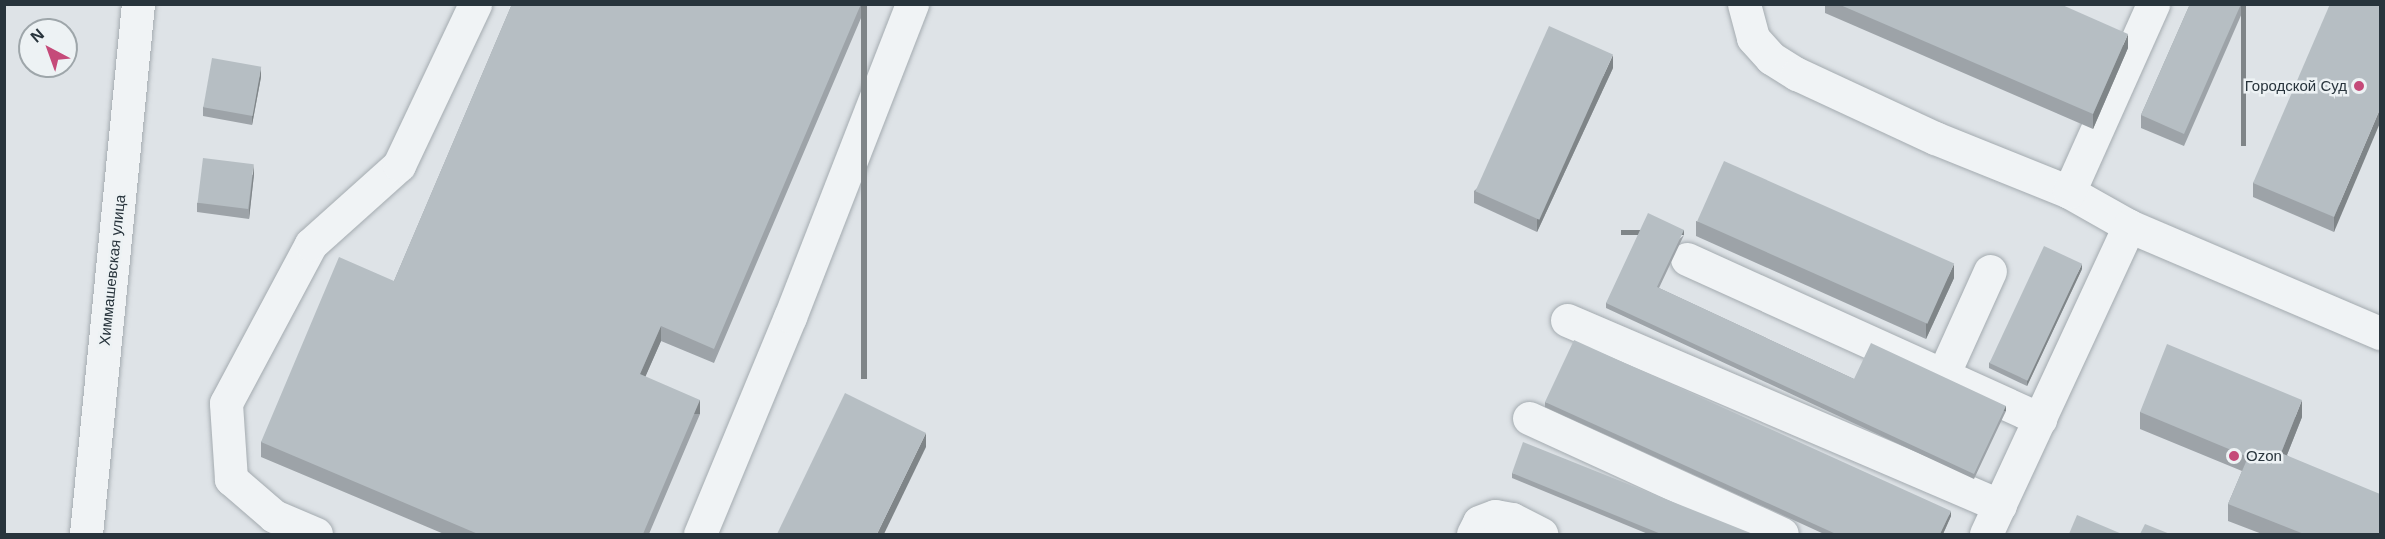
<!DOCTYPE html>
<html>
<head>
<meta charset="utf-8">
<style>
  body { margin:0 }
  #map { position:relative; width:2385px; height:539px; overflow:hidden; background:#dee3e7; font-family:Arial,sans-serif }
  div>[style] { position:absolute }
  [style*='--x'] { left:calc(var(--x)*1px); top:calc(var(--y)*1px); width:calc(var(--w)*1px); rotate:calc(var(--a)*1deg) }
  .roads { filter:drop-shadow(0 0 2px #a4abb0) drop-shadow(0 0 2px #a4abb0) }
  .minor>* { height:33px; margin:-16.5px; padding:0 16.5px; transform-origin:16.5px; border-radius:16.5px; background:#f0f3f5 }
  .wall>* { inset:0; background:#9da3a8 }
  .shaded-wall>* { inset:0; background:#7f8588; transform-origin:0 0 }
  .building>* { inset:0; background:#b6bec3; transform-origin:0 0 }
  .dots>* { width:16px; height:16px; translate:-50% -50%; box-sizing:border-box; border:3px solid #edf2f4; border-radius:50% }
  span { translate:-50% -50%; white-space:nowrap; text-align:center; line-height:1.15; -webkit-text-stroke:5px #edf2f4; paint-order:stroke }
  .poi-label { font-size:15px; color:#28343c }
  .right { translate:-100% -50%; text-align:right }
  .left { translate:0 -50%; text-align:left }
  .street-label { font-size:15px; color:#28343c }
  .frame { position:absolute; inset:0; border:6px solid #28343c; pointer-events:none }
  .north { position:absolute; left:18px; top:18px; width:60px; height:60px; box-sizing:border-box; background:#edf2f4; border:2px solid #9ea6aa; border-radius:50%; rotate:319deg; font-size:16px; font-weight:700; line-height:24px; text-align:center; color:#28343c }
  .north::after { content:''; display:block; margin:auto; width:21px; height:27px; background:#c54a79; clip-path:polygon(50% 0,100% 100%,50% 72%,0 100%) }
</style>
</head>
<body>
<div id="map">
  <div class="roads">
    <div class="minor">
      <i style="--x:1744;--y:4;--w:35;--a:75"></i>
      <i style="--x:1753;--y:38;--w:27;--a:48"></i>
      <i style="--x:1771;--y:58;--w:31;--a:32"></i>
      <i style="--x:1797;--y:74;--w:152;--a:24.9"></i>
      <i style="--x:1935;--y:138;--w:144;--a:21.9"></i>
      <i style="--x:2069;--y:192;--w:69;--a:29.5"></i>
      <i style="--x:2129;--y:226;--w:273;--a:23.1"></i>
      <i style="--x:2069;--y:192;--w:206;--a:-65.9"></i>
      <i style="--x:1687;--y:259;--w:388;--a:24.4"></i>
      <i style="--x:1567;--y:320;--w:471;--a:23.2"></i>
      <i style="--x:1943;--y:375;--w:114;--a:-65.7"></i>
      <i style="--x:1529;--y:418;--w:278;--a:24.6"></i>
      <i style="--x:86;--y:534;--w:533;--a:-84.4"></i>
      <i style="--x:316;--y:534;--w:46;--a:-156.8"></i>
      <i style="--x:274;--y:516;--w:57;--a:-139.3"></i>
      <i style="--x:231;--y:479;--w:76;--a:-93.8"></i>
      <i style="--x:226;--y:403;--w:180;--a:-61.9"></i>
      <i style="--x:311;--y:244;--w:118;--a:-41.9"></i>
      <i style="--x:399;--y:165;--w:178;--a:-64.7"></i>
      <i style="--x:700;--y:534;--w:235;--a:-67.5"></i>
      <i style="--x:790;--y:317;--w:336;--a:-68.7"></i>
      <i style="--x:1473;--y:534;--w:13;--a:-63"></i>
      <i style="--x:1479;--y:522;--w:17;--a:-21"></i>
      <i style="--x:1495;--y:516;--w:17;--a:10"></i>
      <i style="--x:1512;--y:519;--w:33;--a:27"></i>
      <i style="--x:1986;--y:534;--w:340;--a:-65.1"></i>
    </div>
  </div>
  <div class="wall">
    <i style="clip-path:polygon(512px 4px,867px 4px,714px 363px,661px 341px,645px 377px,700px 414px,649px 534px,444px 534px,261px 457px,261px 442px,394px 281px)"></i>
    <i style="clip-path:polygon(1825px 4px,2060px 4px,2128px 48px,2093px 129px,1825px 13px)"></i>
    <i style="clip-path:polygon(2190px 4px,2246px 4px,2184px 146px,2141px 128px,2141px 115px)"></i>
    <i style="clip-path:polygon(2380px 4px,2334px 232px,2253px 197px,2253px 183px)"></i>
    <i style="clip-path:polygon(1613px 68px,1537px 232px,1474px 203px,1474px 191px)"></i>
    <i style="clip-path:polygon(261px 77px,252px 125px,203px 116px,203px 107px)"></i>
    <i style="clip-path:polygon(254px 174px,249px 219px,197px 212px,197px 203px)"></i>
    <i style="clip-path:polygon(1696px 221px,1954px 278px,1926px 339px,1696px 236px)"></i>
    <i style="clip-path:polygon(1684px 235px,1659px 288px,1854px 379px,2006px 411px,1974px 479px,1606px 308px,1606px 303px)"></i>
    <i style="clip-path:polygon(2082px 269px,2027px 386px,1989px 368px,1989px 363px)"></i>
    <i style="clip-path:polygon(1545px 402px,1951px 516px,1943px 534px,1824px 534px,1545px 407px)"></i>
    <i style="clip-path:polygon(2140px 412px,2302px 417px,2287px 455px,2380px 534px,2262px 534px,2228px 521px,2228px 504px,2242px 471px,2140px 429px)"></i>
    <i style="clip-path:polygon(1512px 473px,1753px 534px,1648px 534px,1512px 478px)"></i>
  </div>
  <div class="shaded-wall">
    <i style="left:861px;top:4px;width:6px;height:375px"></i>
    <i style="left:2241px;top:4px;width:5px;height:142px"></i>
    <i style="clip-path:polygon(2128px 34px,2128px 48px,2093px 129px,2093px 114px)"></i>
    <i style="clip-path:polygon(1613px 55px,1613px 68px,1537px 232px,1537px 220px)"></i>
    <i style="clip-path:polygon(261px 67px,261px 77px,252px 125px,252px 116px)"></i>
    <i style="clip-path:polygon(2380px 109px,2380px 123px,2334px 232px,2334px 217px)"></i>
    <i style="clip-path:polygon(254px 164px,254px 174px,249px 219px,249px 209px)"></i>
    <i style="left:1684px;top:230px;width:5px;height:63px;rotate:90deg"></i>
    <i style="clip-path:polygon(1954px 264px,1954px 278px,1926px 339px,1926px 324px)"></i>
    <i style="clip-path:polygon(2082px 264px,2082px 269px,2027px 386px,2027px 380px)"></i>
    <i style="clip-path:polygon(661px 326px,661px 341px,640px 389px,640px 374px)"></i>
    <i style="left:700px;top:400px;width:14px;height:146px;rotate:90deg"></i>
    <i style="clip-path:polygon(2302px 400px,2302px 417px,2281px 470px,2281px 453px)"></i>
    <i style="left:2006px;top:406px;width:5px;height:75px;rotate:90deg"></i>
    <i style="clip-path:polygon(926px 433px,926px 447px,884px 534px,877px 534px)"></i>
    <i style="clip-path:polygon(1951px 511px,1951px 516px,1943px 534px,1940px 534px)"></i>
  </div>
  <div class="building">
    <i style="clip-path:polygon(512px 4px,861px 4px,714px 349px,661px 326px,640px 374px,700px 400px,643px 534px,478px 534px,261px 442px,339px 257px,394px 281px)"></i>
    <i style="clip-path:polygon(1838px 4px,2060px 4px,2128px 34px,2093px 114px)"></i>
    <i style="clip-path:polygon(2190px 4px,2241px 4px,2184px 134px,2141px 115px)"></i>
    <i style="clip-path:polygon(2330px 4px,2380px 4px,2380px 109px,2334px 217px,2253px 183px)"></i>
    <i style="left:1549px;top:26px;width:70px;height:181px;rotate:24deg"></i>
    <i style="left:212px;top:58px;width:50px;height:50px;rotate:10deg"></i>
    <i style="left:203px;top:158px;width:51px;height:45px;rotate:7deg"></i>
    <i style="left:1724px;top:161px;width:252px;height:66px;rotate:24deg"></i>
    <i style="clip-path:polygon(1648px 213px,1684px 230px,1657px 287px,1854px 379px,1871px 343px,2006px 406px,1974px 474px,1606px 303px)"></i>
    <i style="left:2044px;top:246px;width:42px;height:129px;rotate:25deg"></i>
    <i style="clip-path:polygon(1574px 340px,1951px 511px,1940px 534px,1836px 534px,1545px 402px)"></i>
    <i style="clip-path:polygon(2167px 344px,2302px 400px,2281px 453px,2380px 494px,2380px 530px,2378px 534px,2304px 534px,2228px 504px,2248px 457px,2140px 412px)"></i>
    <i style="clip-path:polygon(845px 393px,926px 433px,877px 534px,777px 534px)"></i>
    <i style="clip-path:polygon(1523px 442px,1753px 534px,1661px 534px,1512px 473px)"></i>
    <i style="clip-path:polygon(2077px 515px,2122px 534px,2069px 534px)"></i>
    <i style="clip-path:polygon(2145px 524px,2170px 534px,2140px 534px)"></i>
  </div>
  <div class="dots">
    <i style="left:2359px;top:86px;background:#c54a79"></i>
    <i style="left:2234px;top:456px;background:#c54a79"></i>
  </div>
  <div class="poi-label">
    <span class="right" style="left:2347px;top:86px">Городской Суд</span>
    <span class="left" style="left:2246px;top:456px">Ozon</span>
  </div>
  <div class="street-label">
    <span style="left:112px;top:270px;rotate:-84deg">Химмашевская улица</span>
  </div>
  <div class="frame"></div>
  <div class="north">N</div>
</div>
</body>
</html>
